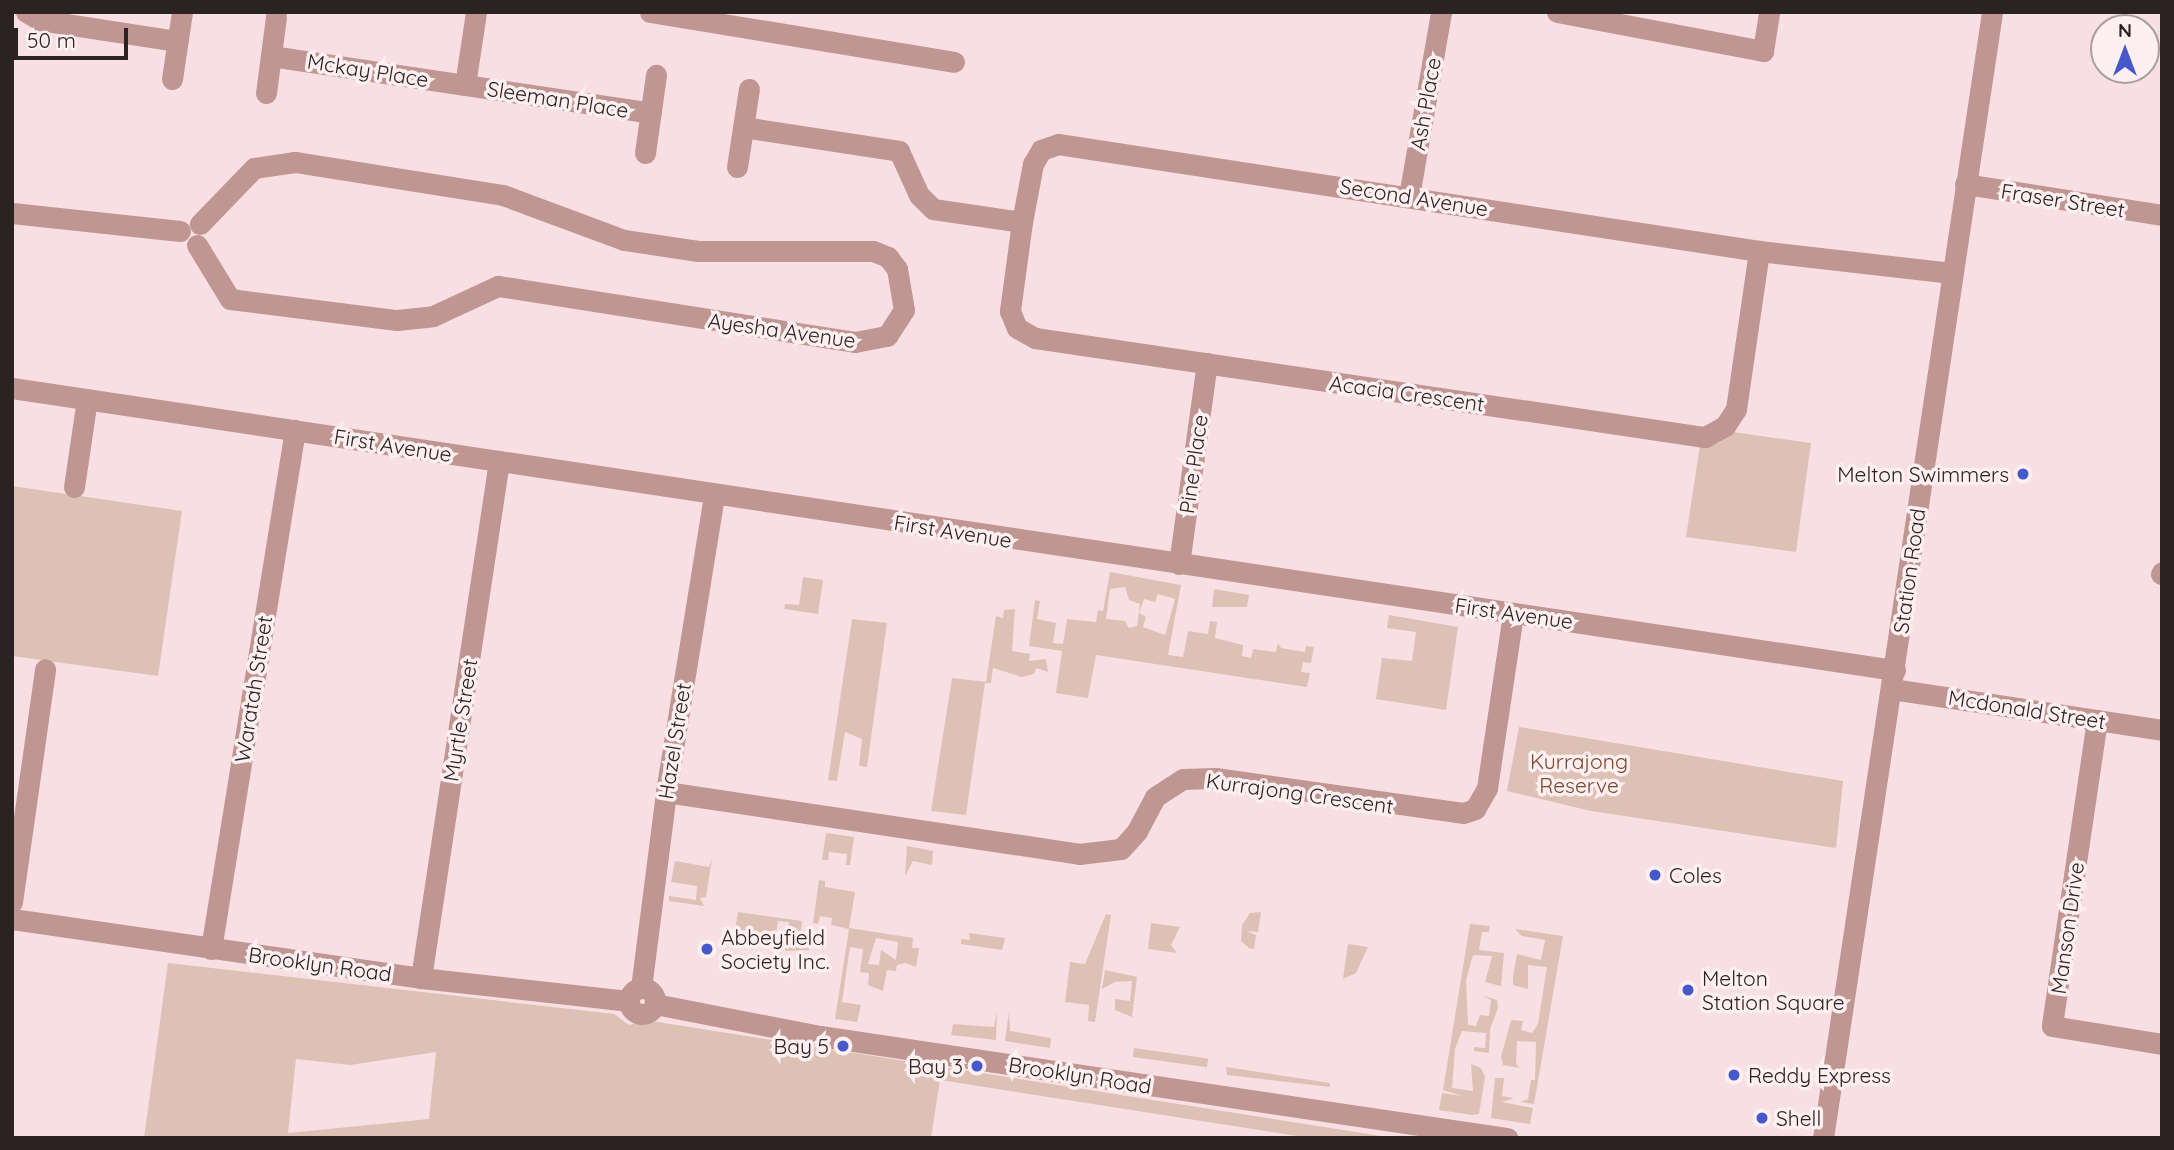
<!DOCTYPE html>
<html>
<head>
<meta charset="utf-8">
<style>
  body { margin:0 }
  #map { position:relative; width:2174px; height:1150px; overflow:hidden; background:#f8dfe3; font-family:Quicksand,sans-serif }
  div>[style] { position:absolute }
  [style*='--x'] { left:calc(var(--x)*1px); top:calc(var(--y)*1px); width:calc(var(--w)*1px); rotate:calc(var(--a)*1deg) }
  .green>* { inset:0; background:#dec1b5; transform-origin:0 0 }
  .minor>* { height:21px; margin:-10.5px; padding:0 10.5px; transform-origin:10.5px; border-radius:10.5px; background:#bf9692 }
  .minor>.ring { margin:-10.5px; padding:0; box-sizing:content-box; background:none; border:21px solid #bf9692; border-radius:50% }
  .dots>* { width:19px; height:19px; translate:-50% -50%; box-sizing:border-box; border:4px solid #feeff1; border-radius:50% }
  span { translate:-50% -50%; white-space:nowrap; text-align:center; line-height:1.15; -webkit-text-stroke:7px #feeff1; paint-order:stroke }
  .street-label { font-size:21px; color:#2b2223 }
  .poi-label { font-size:21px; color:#2b2223 }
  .right { translate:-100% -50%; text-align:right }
  .left { translate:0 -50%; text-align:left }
  .park-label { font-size:21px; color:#7c4830 }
  .frame { position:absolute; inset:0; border:14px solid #2b2223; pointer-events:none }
  .north { position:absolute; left:2090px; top:14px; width:70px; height:70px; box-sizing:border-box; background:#feeff1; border:2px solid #aa9d9f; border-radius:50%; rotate:0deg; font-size:19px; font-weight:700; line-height:28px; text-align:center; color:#2b2223 }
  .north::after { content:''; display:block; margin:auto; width:24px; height:32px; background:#4559cd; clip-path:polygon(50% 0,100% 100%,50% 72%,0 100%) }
  .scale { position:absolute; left:14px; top:28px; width:114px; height:32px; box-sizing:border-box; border:4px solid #2b2223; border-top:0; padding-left:9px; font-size:21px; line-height:24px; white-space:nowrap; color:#2b2223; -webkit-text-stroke:5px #feeff1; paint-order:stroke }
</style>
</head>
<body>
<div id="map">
  <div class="green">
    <i style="clip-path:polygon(1733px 432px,1811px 443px,1796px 552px,1686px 537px,1700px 445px,1719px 443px)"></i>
    <i style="clip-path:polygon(12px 486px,182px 511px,158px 676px,12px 656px)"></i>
    <i style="clip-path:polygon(evenodd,1110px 572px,1181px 585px,1168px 655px,1183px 657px,1188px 631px,1208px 634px,1210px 621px,1217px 622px,1215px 638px,1243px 645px,1242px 656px,1251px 658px,1253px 649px,1276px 652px,1278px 643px,1281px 648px,1305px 652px,1306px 646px,1314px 647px,1311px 663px,1303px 662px,1301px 672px,1310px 673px,1307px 687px,1096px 655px,1088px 698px,1056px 693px,1062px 651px,1029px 646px,1035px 600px,1040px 601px,1037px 619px,1056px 623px,1053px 643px,1063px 644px,1067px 619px,1096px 622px,1098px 610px,1103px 611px,1110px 572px,1125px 587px,1129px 600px,1140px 604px,1137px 626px,1129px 628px,1125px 621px,1106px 619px,1110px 589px,1125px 587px,1110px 572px,1158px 594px,1175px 599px,1165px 635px,1143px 627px,1146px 617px,1139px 613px,1144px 599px,1155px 602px,1158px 594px)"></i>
    <i style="clip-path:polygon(803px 577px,823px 580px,818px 614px,784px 609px,785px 604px,799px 605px)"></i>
    <i style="clip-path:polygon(1214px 589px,1249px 595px,1247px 607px,1212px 607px)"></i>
    <i style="clip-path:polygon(1015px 609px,1012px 651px,1030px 654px,1029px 661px,1046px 659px,1048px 672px,1036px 668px,1034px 674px,1022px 677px,993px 668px,991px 683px,985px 683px,966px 815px,931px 811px,952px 678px,986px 682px,996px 616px,1003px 618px,1004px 610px)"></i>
    <i style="clip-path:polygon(1389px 615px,1458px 627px,1446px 710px,1376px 699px,1382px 658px,1412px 661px,1416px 632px,1387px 628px)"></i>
    <i style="clip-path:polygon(852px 619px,887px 623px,867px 767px,859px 766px,862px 739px,845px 732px,837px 781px,828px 780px)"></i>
    <i style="clip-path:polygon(1519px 727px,1843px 781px,1836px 848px,1591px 811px,1507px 791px)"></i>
    <i style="clip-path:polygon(826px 833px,854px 837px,850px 865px,846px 865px,847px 854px,829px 852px,828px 860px,822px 860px)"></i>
    <i style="clip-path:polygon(907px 846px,933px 851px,932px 865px,913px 861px,905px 876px)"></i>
    <i style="clip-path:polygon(712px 859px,706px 897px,700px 898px,704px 906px,669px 901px,669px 896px,696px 900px,697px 886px,671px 882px,675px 861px,709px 867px)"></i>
    <i style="clip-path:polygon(evenodd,819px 880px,825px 881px,825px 887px,855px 892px,849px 928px,913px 938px,912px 948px,919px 948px,916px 967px,905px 963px,897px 965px,896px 971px,887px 970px,883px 991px,868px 985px,869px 973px,860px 972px,863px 949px,850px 947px,842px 1002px,861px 1005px,857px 1022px,835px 1019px,849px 929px,831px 925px,832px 918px,820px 916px,818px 924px,813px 923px,819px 880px,876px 938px,898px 942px,896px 960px,881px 950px,879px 965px,868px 964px,876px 938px)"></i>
    <i style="clip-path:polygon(738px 912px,802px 921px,801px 930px,811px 932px,809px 950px,785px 951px,789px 922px,778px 921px,774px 949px,771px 944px,752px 941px,752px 931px,741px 930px,732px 949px)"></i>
    <i style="clip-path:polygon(1261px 912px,1258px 932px,1246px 931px,1256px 935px,1254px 949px,1249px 948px,1241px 941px,1242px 925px,1250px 913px)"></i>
    <i style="clip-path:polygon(1106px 914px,1111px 915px,1095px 1022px,1088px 1021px,1089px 1005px,1065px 1002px,1070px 962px,1085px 964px)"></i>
    <i style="clip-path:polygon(1151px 923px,1180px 927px,1171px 945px,1177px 953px,1148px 949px)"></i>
    <i style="clip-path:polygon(1470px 924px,1490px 926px,1489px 932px,1482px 932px,1479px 950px,1504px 953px,1501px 986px,1485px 982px,1492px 956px,1473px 955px,1466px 980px,1468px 1025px,1476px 1026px,1480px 1015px,1489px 1016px,1491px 1000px,1481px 995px,1497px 1000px,1498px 1008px,1490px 1029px,1489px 1053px,1474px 1051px,1474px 1047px,1485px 1048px,1486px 1033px,1462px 1031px,1455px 1049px,1452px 1088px,1473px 1091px,1471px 1064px,1481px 1068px,1485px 1077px,1479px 1114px,1472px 1115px,1439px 1110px,1442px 1093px,1462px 1096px,1443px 1090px)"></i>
    <i style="clip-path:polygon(1515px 929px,1563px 936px,1534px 1104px,1520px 1102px,1528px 1099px,1531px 1080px,1535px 1080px,1536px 1042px,1517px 1041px,1516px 1064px,1520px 1068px,1503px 1065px,1501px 1057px,1511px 1020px,1523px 1021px,1521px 1030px,1532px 1033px,1538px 1024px,1547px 967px,1528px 965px,1528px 989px,1513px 985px,1513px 976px,1517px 954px,1541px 960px,1545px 940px,1522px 936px)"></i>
    <i style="clip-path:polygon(969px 933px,1005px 938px,1002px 950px,961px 944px,961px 939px,970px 940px)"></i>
    <i style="clip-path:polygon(1348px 944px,1368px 947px,1356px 973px,1343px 979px)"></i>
    <i style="clip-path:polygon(evenodd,168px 963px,614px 1014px,629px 1025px,645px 1020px,1394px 1138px,1310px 1138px,940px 1080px,931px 1138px,144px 1138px,168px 963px,436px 1052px,429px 1119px,288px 1133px,296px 1059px,350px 1065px,436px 1052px)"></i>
    <i style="clip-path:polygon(1105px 970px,1137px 977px,1132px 1017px,1115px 1010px,1115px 999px,1130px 1001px,1132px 981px,1115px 982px,1102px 989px)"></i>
    <i style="clip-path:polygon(997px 1011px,996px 1040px,951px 1035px,953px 1024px,994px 1027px)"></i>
    <i style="clip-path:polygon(1009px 1012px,1010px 1031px,1051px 1038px,1050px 1048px,1005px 1041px)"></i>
    <i style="left:1134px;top:1048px;width:75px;height:9px;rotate:8deg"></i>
    <i style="clip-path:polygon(1226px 1067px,1330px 1083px,1330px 1087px,1227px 1075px)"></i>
    <i style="clip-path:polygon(1495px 1078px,1504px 1078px,1502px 1096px,1514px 1098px,1502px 1102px,1533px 1108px,1530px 1124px,1491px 1118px)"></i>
  </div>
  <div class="minor">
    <i style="--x:26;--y:12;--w:16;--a:30"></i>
    <i style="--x:40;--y:20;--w:139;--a:8.7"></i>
    <i style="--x:650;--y:12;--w:308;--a:9.3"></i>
    <i style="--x:1557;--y:12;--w:210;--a:10.7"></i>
    <i style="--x:1763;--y:51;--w:39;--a:-81"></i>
    <i style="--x:271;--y:56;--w:384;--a:8.5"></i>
    <i style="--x:172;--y:79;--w:68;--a:-81.5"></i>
    <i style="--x:465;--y:85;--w:74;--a:-81.4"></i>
    <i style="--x:266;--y:93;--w:77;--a:-82.5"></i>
    <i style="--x:743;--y:127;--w:158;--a:8.7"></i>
    <i style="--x:899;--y:151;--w:48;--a:65.6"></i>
    <i style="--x:919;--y:195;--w:20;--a:45"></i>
    <i style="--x:933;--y:209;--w:90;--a:8.3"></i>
    <i style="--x:1022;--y:222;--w:59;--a:-79.3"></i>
    <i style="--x:1033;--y:164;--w:16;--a:-60"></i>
    <i style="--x:1041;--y:150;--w:18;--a:-19"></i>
    <i style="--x:1058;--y:144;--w:709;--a:8.68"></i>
    <i style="--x:1759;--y:251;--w:194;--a:6.5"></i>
    <i style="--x:645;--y:153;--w:79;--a:-82"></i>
    <i style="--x:737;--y:167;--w:79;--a:-81.3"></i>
    <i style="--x:1965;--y:184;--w:199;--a:8.9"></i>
    <i style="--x:1409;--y:196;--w:187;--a:-80.1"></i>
    <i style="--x:12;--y:213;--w:169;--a:6.1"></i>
    <i style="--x:1022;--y:222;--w:90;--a:97.7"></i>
    <i style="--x:1010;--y:311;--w:18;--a:68"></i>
    <i style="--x:1017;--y:328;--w:21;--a:29"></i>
    <i style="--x:1035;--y:338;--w:677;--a:8.41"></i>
    <i style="--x:1705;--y:437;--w:23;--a:-29"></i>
    <i style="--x:1725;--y:426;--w:20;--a:-57"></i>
    <i style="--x:1736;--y:409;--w:160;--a:-81.7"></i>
    <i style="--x:197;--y:245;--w:63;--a:58.6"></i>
    <i style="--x:230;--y:299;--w:168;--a:7.2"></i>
    <i style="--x:397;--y:320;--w:36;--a:-6"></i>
    <i style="--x:433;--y:316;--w:72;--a:-24.8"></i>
    <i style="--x:498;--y:286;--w:361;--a:8.9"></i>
    <i style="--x:855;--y:342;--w:33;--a:-11"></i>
    <i style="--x:887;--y:336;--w:31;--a:-57"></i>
    <i style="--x:904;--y:310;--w:42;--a:-99.7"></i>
    <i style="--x:897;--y:269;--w:15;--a:-127"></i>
    <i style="--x:888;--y:257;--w:16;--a:-158"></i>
    <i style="--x:873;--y:251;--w:175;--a:180"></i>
    <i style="--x:698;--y:251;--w:75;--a:-171.5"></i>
    <i style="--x:624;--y:240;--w:129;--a:-159.6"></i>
    <i style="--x:503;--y:195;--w:211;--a:-171"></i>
    <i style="--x:295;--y:162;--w:41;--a:171.7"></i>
    <i style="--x:254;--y:168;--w:78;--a:134"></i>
    <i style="--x:12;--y:388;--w:1904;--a:8.52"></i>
    <i style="--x:74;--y:487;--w:89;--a:-81.6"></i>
    <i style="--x:1179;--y:564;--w:203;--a:-82.1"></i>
    <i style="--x:2161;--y:574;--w:2;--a:-63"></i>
    <i style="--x:1892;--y:689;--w:273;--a:8.6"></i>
    <i style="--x:2097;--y:720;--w:309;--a:98.4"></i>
    <i style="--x:2052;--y:1026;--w:111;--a:9.3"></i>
    <i style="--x:666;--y:792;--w:418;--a:8.5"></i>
    <i style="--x:1079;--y:854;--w:42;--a:-6.8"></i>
    <i style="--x:1121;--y:849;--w:24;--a:-48"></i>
    <i style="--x:1137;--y:831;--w:38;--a:-62"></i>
    <i style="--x:1155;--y:797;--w:33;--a:-33"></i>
    <i style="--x:1183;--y:779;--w:32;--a:-2"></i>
    <i style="--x:1215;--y:778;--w:250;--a:8"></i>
    <i style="--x:1463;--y:813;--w:13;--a:-18"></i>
    <i style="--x:1475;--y:809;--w:24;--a:-60"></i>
    <i style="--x:1487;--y:788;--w:177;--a:-81.5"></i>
    <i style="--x:12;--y:902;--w:235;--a:-81.9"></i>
    <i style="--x:12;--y:919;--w:413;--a:8.2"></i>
    <i style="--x:421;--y:978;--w:208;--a:6.3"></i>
    <i style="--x:211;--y:949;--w:526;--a:-80.81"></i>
    <i style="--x:421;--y:978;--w:523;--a:-81.42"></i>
    <i class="ring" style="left:629px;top:988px;width:5px;height:5px"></i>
    <i style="--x:641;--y:988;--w:198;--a:-82.7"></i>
    <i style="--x:666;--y:792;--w:301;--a:-80.8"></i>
    <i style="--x:655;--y:1004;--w:168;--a:11"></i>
    <i style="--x:820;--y:1036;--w:695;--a:8.45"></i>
    <i style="--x:1823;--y:1138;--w:1139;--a:-81.46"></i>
  </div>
  <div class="dots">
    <i style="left:2023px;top:474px;background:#4559cd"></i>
    <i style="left:1655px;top:875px;background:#4559cd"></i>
    <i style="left:707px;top:949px;background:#4559cd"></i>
    <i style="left:1688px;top:990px;background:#4559cd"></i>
    <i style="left:843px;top:1046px;background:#4559cd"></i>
    <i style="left:977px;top:1066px;background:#4559cd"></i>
    <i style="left:1734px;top:1075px;background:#4559cd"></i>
    <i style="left:1762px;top:1118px;background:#4559cd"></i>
  </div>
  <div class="street-label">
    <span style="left:368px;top:70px;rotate:9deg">Mckay Place</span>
    <span style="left:558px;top:99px;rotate:9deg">Sleeman Place</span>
    <span style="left:1425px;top:104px;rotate:-80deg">Ash Place</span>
    <span style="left:1414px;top:197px;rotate:9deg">Second Avenue</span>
    <span style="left:2063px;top:200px;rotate:9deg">Fraser Street</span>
    <span style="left:782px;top:330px;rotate:8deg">Ayesha Avenue</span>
    <span style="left:1407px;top:393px;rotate:8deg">Acacia Crescent</span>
    <span style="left:393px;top:445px;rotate:9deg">First Avenue</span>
    <span style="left:1193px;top:464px;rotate:-82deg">Pine Place</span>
    <span style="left:953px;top:531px;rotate:9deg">First Avenue</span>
    <span style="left:1909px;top:571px;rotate:-82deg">Station Road</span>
    <span style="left:1514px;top:613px;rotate:8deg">First Avenue</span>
    <span style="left:253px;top:689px;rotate:-81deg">Waratah Street</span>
    <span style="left:2027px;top:709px;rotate:9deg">Mcdonald Street</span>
    <span style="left:460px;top:720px;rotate:-81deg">Myrtle Street</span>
    <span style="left:674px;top:741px;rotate:-81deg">Hazel Street</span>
    <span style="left:1300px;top:793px;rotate:8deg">Kurrajong Crescent</span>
    <span style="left:2067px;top:928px;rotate:-82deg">Manson Drive</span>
    <span style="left:320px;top:964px;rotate:8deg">Brooklyn Road</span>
    <span style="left:1080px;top:1075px;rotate:9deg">Brooklyn Road</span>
  </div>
  <div class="poi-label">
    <span class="right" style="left:2009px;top:474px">Melton Swimmers</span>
    <span class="left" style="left:1669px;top:875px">Coles</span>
    <span class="left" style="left:721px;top:949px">Abbeyfield<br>Society Inc.</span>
    <span class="left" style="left:1702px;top:990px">Melton<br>Station Square</span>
    <span class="right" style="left:829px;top:1046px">Bay 5</span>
    <span class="right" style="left:963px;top:1066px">Bay 3</span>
    <span class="left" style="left:1748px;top:1075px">Reddy Express</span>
    <span class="left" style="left:1776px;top:1118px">Shell</span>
  </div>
  <div class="park-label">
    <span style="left:1579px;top:773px">Kurrajong<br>Reserve</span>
  </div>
  <div class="frame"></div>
  <div class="north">N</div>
  <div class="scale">50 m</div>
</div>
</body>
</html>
